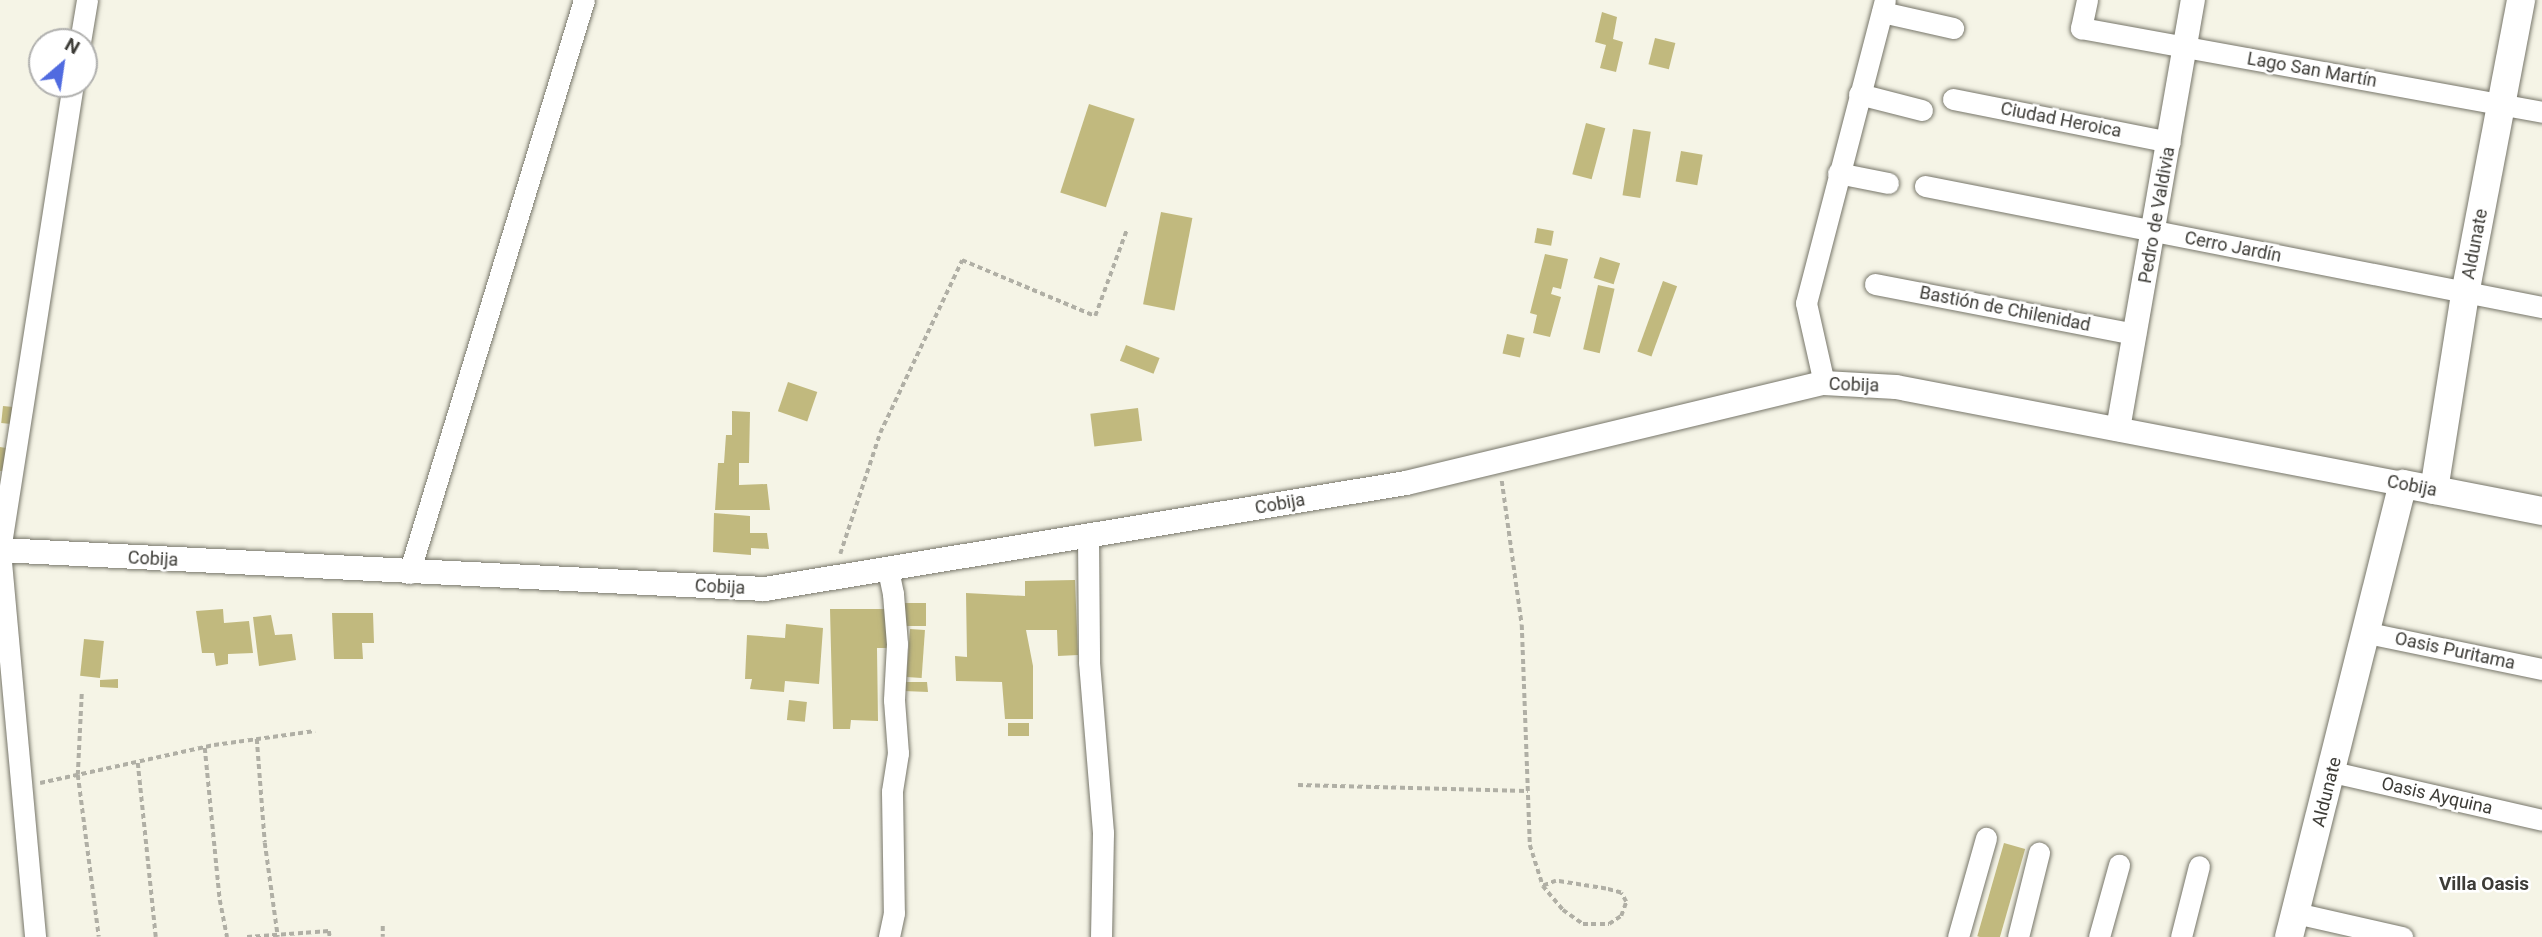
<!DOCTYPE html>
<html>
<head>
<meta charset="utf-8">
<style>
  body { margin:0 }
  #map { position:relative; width:2542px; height:937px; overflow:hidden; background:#f5f4e6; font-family:Roboto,sans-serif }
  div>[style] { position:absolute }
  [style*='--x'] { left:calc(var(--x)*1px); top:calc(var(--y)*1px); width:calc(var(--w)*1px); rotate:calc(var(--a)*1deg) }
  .building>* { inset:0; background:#c1b97e; transform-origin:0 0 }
  .path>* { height:3.5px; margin-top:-1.75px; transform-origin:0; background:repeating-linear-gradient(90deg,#b0afa5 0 5px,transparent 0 8.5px) }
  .roads { filter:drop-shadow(0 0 2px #77766a) drop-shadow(0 0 2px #77766a) }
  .minor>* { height:21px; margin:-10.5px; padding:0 10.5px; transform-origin:10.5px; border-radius:10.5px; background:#fff }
  .tertiary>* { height:24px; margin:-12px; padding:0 12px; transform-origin:12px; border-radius:12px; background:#fff }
  .secondary>* { height:28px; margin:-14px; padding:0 14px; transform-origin:14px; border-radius:14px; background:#fff }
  span { translate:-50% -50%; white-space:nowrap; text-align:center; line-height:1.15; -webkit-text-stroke:5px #fff; paint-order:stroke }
  .street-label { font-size:18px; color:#3d3c37 }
  .neighbourhood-label { font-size:19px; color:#3d3c37; font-weight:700 }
  .north { position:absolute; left:28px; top:28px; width:70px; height:70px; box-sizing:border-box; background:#fff; border:2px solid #b1b1af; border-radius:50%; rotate:29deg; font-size:19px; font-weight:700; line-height:28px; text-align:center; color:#3d3c37 }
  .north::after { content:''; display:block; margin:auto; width:24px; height:32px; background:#506be0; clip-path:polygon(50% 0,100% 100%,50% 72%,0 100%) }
</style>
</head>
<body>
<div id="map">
  <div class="building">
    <i style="clip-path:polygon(1602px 12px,1617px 17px,1613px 39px,1623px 42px,1616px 72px,1600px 68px,1606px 45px,1595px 42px)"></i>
    <i style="left:1655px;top:38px;width:21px;height:27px;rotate:14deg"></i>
    <i style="left:1089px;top:104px;width:48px;height:93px;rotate:18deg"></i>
    <i style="left:1586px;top:123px;width:20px;height:53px;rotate:15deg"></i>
    <i style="left:1633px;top:129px;width:18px;height:67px;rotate:9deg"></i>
    <i style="left:1681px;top:151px;width:22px;height:31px;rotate:10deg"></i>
    <i style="left:1161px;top:212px;width:32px;height:94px;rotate:11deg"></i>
    <i style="left:1537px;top:228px;width:17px;height:15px;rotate:10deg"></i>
    <i style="clip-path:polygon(1545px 254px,1568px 259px,1561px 289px,1553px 287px,1551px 294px,1561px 297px,1550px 337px,1533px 333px,1537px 315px,1530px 313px)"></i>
    <i style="left:1600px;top:257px;width:21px;height:22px;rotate:17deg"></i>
    <i style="left:1663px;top:281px;width:15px;height:75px;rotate:20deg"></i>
    <i style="left:1598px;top:285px;width:17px;height:66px;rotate:13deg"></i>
    <i style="left:1507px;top:334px;width:18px;height:20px;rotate:13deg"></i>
    <i style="left:1126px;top:345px;width:36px;height:17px;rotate:21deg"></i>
    <i style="left:788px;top:382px;width:31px;height:31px;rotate:19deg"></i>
    <i style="left:3px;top:406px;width:10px;height:17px;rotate:6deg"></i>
    <i style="left:1138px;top:408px;width:33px;height:48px;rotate:83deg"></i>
    <i style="clip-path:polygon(732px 411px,750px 412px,749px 463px,739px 463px,739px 485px,767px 484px,770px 510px,715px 510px,718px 463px,724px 463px,726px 435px,732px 435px)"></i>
    <i style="clip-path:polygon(0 447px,6px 448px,4px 471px,0 471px)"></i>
    <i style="clip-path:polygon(714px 513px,750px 516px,750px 533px,767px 533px,769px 549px,751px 548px,751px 555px,713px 552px)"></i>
    <i style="clip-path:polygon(1075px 580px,1078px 655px,1058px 656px,1057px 630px,1026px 630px,1033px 666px,1033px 719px,1005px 719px,1002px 682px,956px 681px,955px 656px,967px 657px,966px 593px,1025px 596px,1025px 581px)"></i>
    <i style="left:926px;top:603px;width:23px;height:21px;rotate:90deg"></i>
    <i style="clip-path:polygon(223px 609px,224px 623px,249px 621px,253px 653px,228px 654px,228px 664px,216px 666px,214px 653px,202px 653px,196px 611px)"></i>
    <i style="clip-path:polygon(830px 609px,886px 609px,887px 648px,877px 648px,878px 721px,851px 720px,850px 729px,833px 729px)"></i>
    <i style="clip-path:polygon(332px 613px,373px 613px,374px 643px,362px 643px,363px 659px,334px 659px)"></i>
    <i style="clip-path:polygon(271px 615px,275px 635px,292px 634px,296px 660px,259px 666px,253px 617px)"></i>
    <i style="clip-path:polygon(786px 624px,823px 628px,819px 684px,785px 681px,784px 692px,750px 689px,752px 679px,745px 679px,747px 635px,785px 638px)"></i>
    <i style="left:910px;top:629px;width:15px;height:48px;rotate:4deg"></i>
    <i style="left:84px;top:639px;width:20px;height:37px;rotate:6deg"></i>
    <i style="clip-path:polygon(118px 679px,118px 688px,100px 687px,100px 680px)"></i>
    <i style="clip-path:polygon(903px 682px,927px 682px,928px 692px,904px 691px)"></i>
    <i style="left:789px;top:700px;width:18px;height:20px;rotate:6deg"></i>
    <i style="left:1008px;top:723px;width:21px;height:13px"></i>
    <i style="left:2004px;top:843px;width:22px;height:97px;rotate:16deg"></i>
  </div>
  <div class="path">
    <i style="--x:1502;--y:481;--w:145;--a:82.1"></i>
    <i style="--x:1522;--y:625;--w:220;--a:87.9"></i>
    <i style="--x:1530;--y:845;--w:43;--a:72.4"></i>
    <i style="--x:1543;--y:886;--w:31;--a:50"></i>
    <i style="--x:1563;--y:910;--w:24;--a:35"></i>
    <i style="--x:1583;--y:924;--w:26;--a:0"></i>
    <i style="--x:1609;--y:924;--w:14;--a:-34"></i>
    <i style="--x:1621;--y:916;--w:15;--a:-70"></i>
    <i style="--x:1626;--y:902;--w:10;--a:-119"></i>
    <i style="--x:1621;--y:893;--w:16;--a:-165"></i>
    <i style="--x:1606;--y:889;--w:51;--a:-170.9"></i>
    <i style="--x:1556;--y:881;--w:14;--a:159"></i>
    <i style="--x:840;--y:554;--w:127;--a:-71.7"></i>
    <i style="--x:880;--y:433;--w:191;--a:-64.6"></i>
    <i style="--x:962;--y:260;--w:144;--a:22.8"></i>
    <i style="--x:1095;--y:316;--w:93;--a:-69.8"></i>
    <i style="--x:82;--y:694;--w:81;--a:92.8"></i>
    <i style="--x:78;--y:775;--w:163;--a:82.6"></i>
    <i style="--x:257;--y:739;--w:104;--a:85.6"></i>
    <i style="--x:265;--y:843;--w:95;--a:82.1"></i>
    <i style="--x:205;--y:748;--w:153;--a:84.4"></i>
    <i style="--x:220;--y:900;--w:38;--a:79"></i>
    <i style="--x:138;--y:763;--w:175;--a:84.1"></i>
    <i style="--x:40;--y:783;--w:178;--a:-12.3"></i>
    <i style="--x:214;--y:745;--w:102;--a:-7.9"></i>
    <i style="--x:1298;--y:785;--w:230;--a:1.5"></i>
    <i style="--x:383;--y:926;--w:11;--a:90"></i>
    <i style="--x:247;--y:937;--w:82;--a:-4.2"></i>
    <i style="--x:329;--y:931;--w:6;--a:81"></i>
  </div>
  <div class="roads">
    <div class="minor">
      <i style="--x:2087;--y:0;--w:29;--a:102"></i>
      <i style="--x:2081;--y:28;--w:469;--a:10.3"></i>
      <i style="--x:1882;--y:12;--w:73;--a:12.7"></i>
      <i style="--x:80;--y:42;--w:43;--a:-80.5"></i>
      <i style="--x:1859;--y:94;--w:65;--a:14.3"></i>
      <i style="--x:1953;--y:99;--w:221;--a:11.2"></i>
      <i style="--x:1838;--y:173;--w:51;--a:11.3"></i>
      <i style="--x:1925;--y:186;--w:629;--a:11.1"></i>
      <i style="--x:1875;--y:284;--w:265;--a:10.9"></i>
      <i style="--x:1824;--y:383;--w:82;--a:-102.7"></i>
      <i style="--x:1806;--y:303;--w:313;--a:-75.4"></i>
      <i style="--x:1088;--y:537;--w:125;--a:89.5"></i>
      <i style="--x:1089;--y:662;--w:172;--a:85.3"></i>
      <i style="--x:1103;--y:833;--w:104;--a:91.1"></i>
      <i style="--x:0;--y:550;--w:472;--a:-81.1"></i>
      <i style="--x:0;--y:551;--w:388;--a:84.8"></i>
      <i style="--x:888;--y:570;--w:25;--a:78"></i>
      <i style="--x:893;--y:594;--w:50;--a:85.4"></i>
      <i style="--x:897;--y:644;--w:56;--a:93.1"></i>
      <i style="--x:894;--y:700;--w:53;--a:85.7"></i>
      <i style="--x:898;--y:753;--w:39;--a:99"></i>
      <i style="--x:892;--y:792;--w:121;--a:89.1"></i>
      <i style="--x:894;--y:913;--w:25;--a:102"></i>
      <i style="--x:409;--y:573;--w:599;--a:-73.02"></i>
      <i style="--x:2368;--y:633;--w:178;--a:11.7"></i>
      <i style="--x:2333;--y:772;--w:214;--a:12.9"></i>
      <i style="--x:2296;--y:913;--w:109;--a:12.8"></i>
      <i style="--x:1958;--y:937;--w:103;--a:-74.2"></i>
      <i style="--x:2018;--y:937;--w:87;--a:-76"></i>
      <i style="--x:2099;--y:937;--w:75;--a:-74.5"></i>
      <i style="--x:2181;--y:937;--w:73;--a:-75.8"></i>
    </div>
    <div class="tertiary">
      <i style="--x:2118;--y:429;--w:436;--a:-80.1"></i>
      <i style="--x:0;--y:550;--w:766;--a:2.92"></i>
      <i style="--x:765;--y:589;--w:650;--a:-9.39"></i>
      <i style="--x:1406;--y:483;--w:430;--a:-13.5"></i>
      <i style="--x:1824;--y:383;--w:72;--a:3.2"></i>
      <i style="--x:1896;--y:387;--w:516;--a:10.83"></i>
    </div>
    <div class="secondary">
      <i style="--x:2434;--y:490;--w:198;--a:-81"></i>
      <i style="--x:2465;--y:294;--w:299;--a:-79.2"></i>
      <i style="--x:2289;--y:937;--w:467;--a:-75.9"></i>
      <i style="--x:2403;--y:484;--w:142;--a:11"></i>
    </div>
  </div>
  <div class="street-label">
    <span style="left:2312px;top:70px;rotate:10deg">Lago San Martín</span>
    <span style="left:2061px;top:120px;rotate:11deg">Ciudad Heroica</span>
    <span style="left:2157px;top:215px;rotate:-80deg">Pedro de Valdivia</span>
    <span style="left:2475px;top:244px;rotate:-79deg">Aldunate</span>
    <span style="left:2233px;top:247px;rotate:11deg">Cerro Jardín</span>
    <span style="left:2005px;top:309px;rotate:11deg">Bastión de Chilenidad</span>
    <span style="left:1854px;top:385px;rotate:2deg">Cobija</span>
    <span style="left:2412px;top:486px;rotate:11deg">Cobija</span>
    <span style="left:1280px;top:504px;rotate:-10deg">Cobija</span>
    <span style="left:153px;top:559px;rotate:3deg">Cobija</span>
    <span style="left:720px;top:587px;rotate:3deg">Cobija</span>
    <span style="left:2455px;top:651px;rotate:12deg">Oasis Puritama</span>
    <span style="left:2327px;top:792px;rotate:-76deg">Aldunate</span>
    <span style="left:2437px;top:796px;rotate:13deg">Oasis Ayquina</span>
  </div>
  <div class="neighbourhood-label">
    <span style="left:2484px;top:884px">Villa Oasis</span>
  </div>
  <div class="north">N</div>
</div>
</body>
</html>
